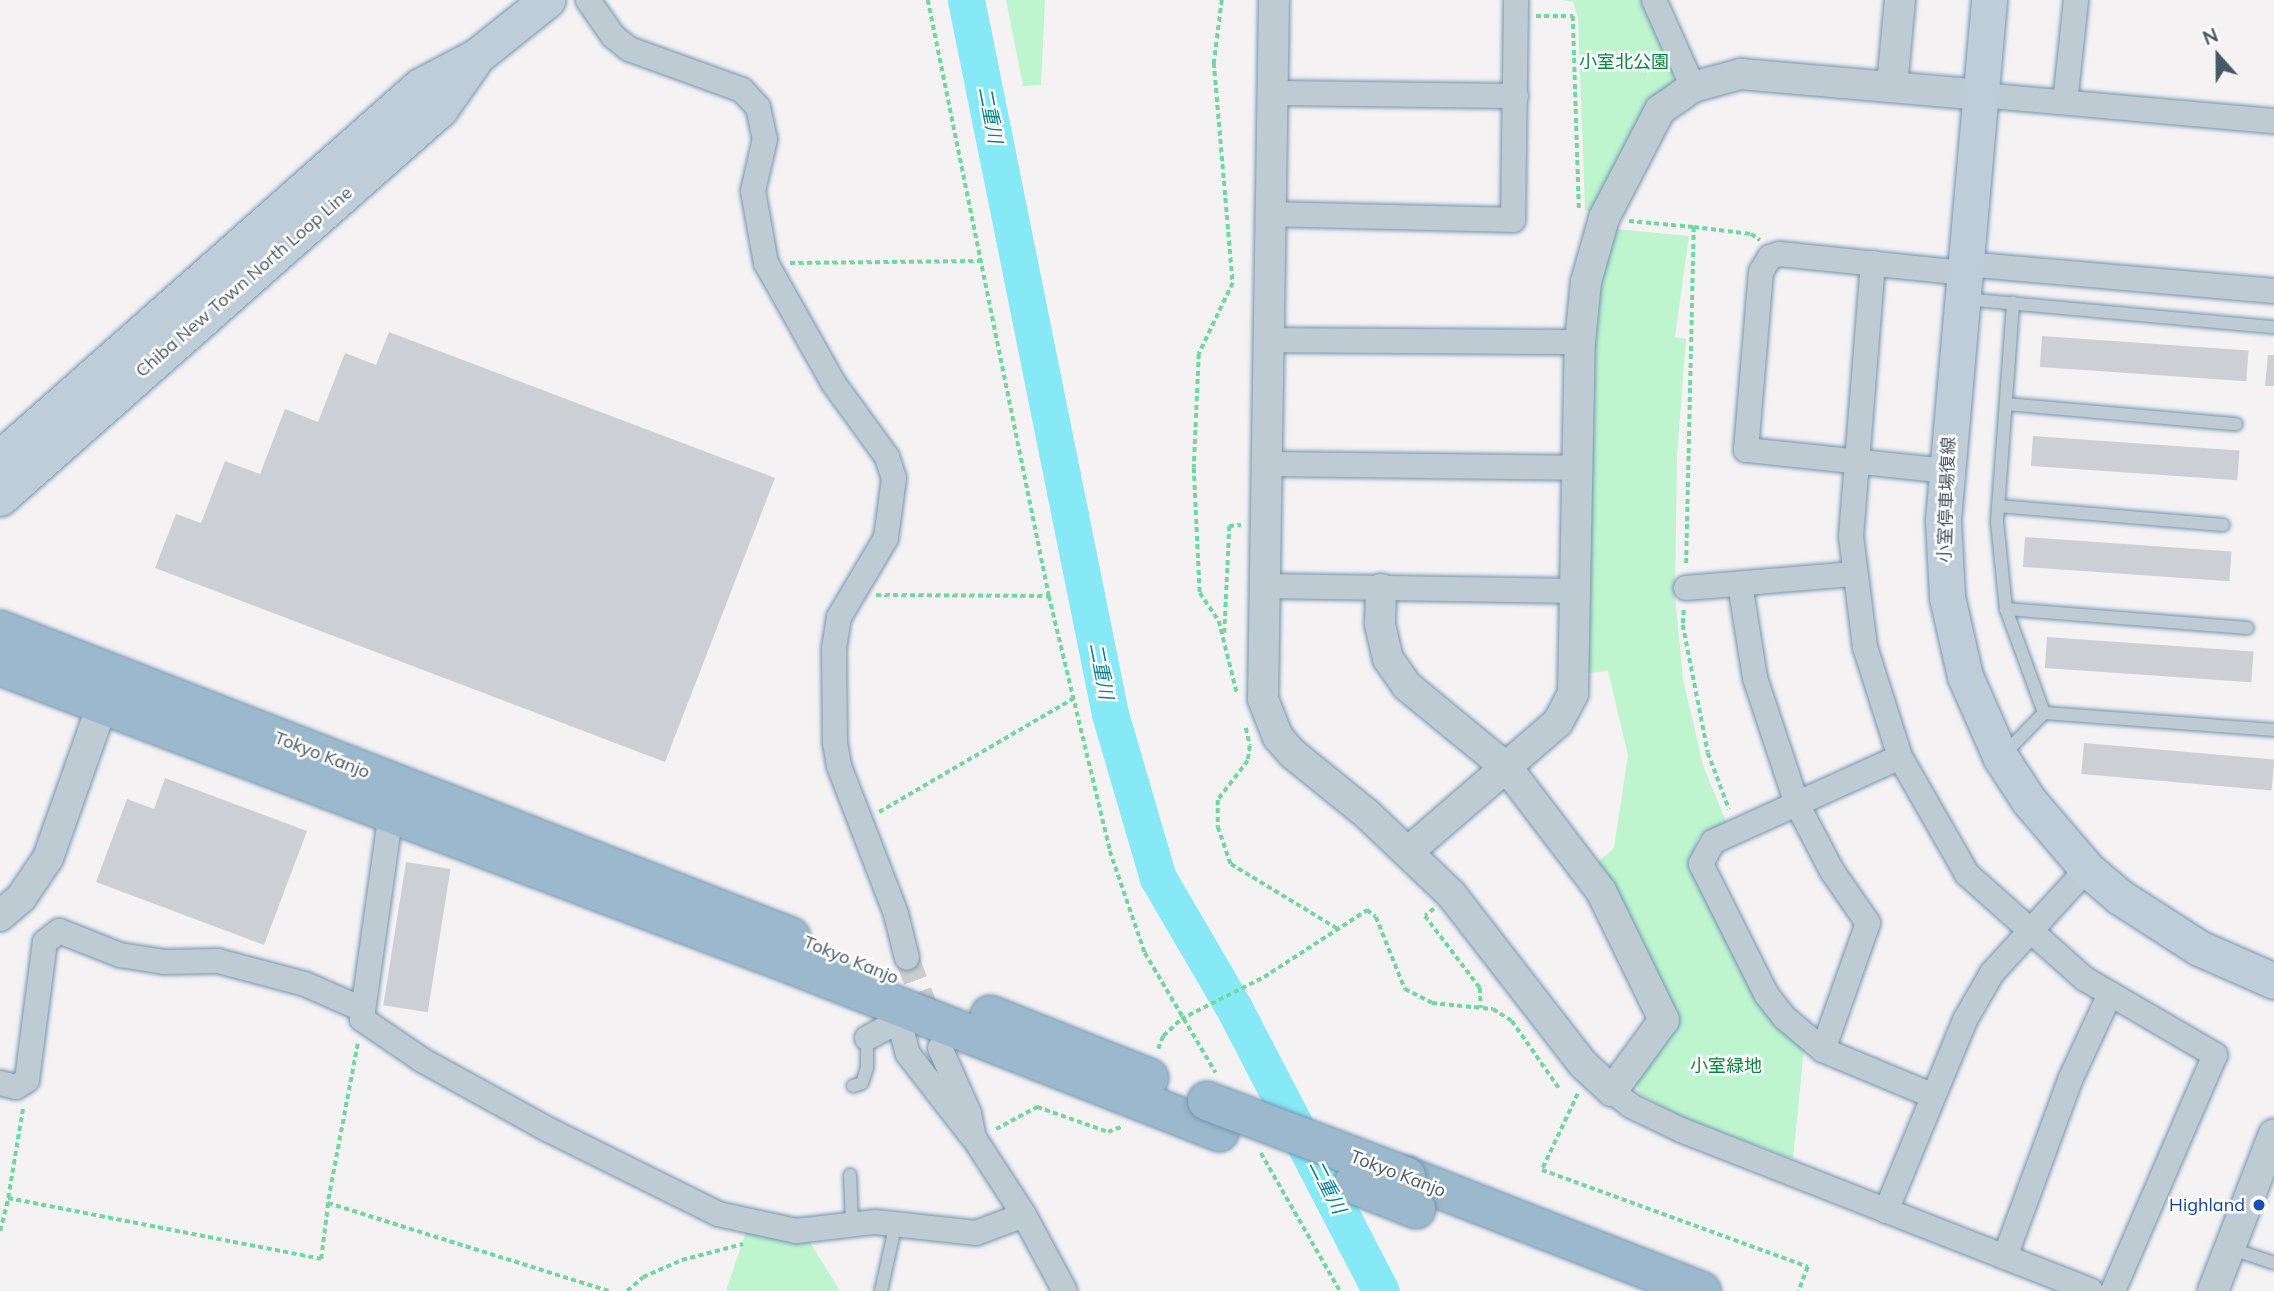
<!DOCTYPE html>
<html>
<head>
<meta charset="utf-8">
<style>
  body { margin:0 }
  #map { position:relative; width:2274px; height:1291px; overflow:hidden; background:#f5f2f3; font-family:Mulish,"Noto Sans JP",sans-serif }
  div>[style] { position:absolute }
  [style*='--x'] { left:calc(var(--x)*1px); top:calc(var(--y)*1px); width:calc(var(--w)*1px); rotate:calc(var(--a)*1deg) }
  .green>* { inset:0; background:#bef5cf }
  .river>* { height:37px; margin:-18.5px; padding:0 18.5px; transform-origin:18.5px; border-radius:18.5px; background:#87e8f6 }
  .building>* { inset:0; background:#ccd0d5; transform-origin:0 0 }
  .minor-tunnel>* { height:24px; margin-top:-12px; transform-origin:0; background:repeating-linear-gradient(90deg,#cacccf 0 24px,transparent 0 36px) }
  .path>* { height:3.5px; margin-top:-1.75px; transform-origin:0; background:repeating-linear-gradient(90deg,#72d79d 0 5px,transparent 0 8.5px) }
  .roads { filter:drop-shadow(0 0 2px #7195b1) drop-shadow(0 0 2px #7195b1) }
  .service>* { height:12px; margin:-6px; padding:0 6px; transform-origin:6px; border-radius:6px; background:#bfcbd3 }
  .minor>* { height:24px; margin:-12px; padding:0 12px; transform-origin:12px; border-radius:12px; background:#bfcbd3 }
  .tertiary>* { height:30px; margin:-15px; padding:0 15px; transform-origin:15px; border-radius:15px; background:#bfcbd3 }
  .secondary>* { height:35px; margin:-17.5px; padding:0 17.5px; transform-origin:17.5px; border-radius:17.5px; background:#bfcdd8 }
  .trunk>* { height:38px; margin:-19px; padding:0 19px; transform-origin:19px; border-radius:19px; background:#9bb8cc }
  .bridges { filter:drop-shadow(0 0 2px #7195b1) drop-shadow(0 0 2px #7195b1) }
  .trunk-bridge>* { height:38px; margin:-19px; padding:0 19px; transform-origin:19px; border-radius:19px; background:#9bb8cc }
  .dots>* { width:19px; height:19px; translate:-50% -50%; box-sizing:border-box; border:4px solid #fff; border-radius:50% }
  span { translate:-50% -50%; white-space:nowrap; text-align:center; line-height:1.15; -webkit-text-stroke:5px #fff; paint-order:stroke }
  .park-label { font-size:18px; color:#0d823e }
  .street-label { font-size:18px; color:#485863 }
  .transit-label { font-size:18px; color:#164399 }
  .right { translate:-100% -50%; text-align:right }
  .water-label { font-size:19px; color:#048092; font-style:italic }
  .north { position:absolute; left:2183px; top:21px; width:70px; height:70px; -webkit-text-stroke:5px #fff; paint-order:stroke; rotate:339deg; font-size:19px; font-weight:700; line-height:28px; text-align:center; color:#485863 }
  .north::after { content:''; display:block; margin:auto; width:24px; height:32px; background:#485863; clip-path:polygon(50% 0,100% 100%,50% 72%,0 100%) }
</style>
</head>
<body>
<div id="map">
  <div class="green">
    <i style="clip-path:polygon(1006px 0,1045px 0,1041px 85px,1023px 86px)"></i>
    <i style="clip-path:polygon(1562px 0,1648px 0,1674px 68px,1673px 84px,1594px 212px,1585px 210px,1578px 18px,1573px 2px)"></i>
    <i style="clip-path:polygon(1615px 229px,1689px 236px,1675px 337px,1686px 339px,1677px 455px,1675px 596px,1683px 679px,1703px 765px,1727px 824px,1699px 836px,1689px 864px,1804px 1049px,1793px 1159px,1684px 1118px,1638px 1093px,1636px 1078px,1677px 1020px,1593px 866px,1614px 848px,1628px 755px,1608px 671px,1588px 673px,1595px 343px,1600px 283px)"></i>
    <i style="clip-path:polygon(750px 1220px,798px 1223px,840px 1291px,726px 1291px)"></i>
  </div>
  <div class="river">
    <i style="--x:966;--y:0;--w:728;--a:78.6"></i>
    <i style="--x:1110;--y:714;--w:171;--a:73.7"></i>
    <i style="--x:1158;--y:878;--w:151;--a:59.7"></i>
    <i style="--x:1234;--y:1008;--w:319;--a:62.6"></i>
  </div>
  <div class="building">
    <i style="clip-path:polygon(389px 332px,775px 478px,665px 762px,155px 568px,176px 514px,201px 523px,225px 461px,260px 474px,285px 409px,318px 422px,345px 353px,376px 365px)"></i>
    <i style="left:2042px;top:336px;width:207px;height:31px;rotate:4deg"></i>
    <i style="clip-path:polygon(2268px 355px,2274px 355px,2274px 386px,2265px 386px)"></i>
    <i style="left:2033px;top:436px;width:207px;height:30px;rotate:4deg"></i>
    <i style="left:2025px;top:537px;width:207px;height:30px;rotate:4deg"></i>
    <i style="left:2047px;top:637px;width:207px;height:31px;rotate:4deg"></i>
    <i style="left:2084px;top:743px;width:191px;height:31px;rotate:5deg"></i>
    <i style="clip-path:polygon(165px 778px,307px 831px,264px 945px,96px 882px,127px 799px,154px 809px)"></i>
    <i style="left:406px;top:862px;width:45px;height:145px;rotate:9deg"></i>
  </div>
  <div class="minor-tunnel">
    <i style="--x:907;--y:958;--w:71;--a:69.3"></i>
  </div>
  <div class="path">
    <i style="--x:928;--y:0;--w:608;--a:78.52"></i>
    <i style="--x:1049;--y:596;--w:262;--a:76.5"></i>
    <i style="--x:1110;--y:851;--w:108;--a:71.1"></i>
    <i style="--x:1145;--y:953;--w:139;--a:59.4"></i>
    <i style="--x:1222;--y:0;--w:64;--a:97.2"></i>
    <i style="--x:1214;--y:63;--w:221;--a:85.1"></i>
    <i style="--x:1233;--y:283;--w:79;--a:115.6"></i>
    <i style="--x:1199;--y:354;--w:114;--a:92.5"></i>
    <i style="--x:1194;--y:468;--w:125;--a:87.3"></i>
    <i style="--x:1200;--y:593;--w:34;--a:56"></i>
    <i style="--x:1219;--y:621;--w:74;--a:76"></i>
    <i style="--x:1536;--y:16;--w:37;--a:0"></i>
    <i style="--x:1573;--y:16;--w:194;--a:88.2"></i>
    <i style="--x:1629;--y:221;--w:65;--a:5.3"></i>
    <i style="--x:1694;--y:227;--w:340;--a:91.3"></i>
    <i style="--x:1694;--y:227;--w:57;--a:7"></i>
    <i style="--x:1751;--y:234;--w:11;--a:34"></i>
    <i style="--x:790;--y:263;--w:193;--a:-0.6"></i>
    <i style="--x:876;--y:595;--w:173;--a:0.3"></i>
    <i style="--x:1684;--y:610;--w:15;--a:94"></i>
    <i style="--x:1683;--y:625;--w:130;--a:78.9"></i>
    <i style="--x:1708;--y:753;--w:60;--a:69.4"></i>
    <i style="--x:1224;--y:633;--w:107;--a:-87.3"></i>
    <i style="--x:1229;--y:526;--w:12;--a:-5"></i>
    <i style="--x:1246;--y:728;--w:18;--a:77"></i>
    <i style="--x:1250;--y:746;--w:15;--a:98"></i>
    <i style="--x:1248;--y:761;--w:49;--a:127.6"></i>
    <i style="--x:1218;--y:800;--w:27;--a:90"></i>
    <i style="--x:1218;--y:827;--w:39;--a:71"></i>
    <i style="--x:1231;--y:864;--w:125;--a:31.3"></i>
    <i style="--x:879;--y:812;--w:226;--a:-30.3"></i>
    <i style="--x:1434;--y:909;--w:11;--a:142"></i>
    <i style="--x:1425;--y:916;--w:91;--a:52.6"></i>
    <i style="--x:1480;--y:988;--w:20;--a:87"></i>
    <i style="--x:358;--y:1044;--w:162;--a:100.7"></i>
    <i style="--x:328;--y:1203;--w:294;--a:17.4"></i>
    <i style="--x:1158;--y:1049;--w:14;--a:-69"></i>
    <i style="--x:1163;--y:1036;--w:25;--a:-43"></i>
    <i style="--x:1181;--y:1019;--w:93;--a:-26.8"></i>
    <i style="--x:1264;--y:977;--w:123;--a:-33"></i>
    <i style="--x:1367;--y:910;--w:11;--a:38"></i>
    <i style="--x:1376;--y:917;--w:78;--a:68.1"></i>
    <i style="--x:1405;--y:989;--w:30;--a:27"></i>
    <i style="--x:1432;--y:1003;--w:61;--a:5.6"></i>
    <i style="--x:1493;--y:1009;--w:22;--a:32"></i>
    <i style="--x:1512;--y:1021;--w:82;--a:55"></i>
    <i style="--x:1578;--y:1094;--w:84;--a:115.3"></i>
    <i style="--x:1542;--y:1170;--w:283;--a:20"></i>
    <i style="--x:1808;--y:1267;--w:26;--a:111"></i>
    <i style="--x:996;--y:1129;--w:47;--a:-28.2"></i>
    <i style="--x:1037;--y:1107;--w:75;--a:19.4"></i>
    <i style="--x:1108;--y:1132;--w:17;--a:-21"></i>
    <i style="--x:1261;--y:1153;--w:159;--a:60.2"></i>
    <i style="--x:8;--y:1198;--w:92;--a:-80.6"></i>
    <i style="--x:0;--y:1231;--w:34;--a:-76"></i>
    <i style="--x:8;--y:1198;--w:319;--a:11"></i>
    <i style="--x:321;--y:1259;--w:56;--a:-82.9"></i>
    <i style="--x:627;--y:1291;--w:21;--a:-41"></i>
    <i style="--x:643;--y:1277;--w:43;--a:-23.6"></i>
    <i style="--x:682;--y:1260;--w:63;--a:-14.7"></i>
  </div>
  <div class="roads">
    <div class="service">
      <i style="--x:1964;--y:299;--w:311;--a:5.2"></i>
      <i style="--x:2006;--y:404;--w:231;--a:5"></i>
      <i style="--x:1998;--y:506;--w:226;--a:4.8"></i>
      <i style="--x:2006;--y:609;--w:242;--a:4.5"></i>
      <i style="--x:2044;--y:713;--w:231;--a:4.2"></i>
      <i style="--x:2003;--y:755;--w:59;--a:-45.7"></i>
      <i style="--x:2044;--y:713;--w:111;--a:-110.1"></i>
      <i style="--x:2006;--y:609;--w:87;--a:-95.9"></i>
      <i style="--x:1997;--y:522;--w:220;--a:-85.8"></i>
      <i style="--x:853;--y:1086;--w:9;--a:-18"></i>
      <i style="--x:862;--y:1083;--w:16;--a:-72"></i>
      <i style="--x:867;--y:1068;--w:30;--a:-90"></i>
      <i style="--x:850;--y:1175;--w:48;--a:87.6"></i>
      <i style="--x:2229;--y:1248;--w:47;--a:18.4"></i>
      <i style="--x:881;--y:1291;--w:70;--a:-77.6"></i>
    </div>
    <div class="minor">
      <i style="--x:588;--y:0;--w:44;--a:55.2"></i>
      <i style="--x:613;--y:36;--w:21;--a:39"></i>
      <i style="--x:629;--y:49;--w:120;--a:19.9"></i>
      <i style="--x:742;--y:90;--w:23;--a:47"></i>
      <i style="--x:758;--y:107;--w:33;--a:78"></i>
      <i style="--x:765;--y:139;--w:53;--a:103"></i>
      <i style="--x:753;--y:191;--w:73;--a:79.8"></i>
      <i style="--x:766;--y:263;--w:139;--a:60.7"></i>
      <i style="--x:834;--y:384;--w:90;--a:54"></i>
      <i style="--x:887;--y:457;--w:22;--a:72"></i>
      <i style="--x:894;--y:478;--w:61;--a:97.6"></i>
      <i style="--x:886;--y:538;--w:92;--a:120.7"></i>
      <i style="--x:839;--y:617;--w:32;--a:99"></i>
      <i style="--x:834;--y:649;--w:94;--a:89.4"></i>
      <i style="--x:835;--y:743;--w:23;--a:80"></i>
      <i style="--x:839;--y:766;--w:159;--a:68.9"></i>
      <i style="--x:896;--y:914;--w:45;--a:76"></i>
      <i style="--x:1654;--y:0;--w:95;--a:65.9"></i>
      <i style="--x:1272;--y:93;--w:244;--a:0.7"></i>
      <i style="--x:1981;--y:95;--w:294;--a:5.1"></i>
      <i style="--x:2065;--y:102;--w:103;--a:-83.8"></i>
      <i style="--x:1270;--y:214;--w:243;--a:1.4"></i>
      <i style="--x:1513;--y:220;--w:220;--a:-89.2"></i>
      <i style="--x:1873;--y:263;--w:274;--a:94.6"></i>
      <i style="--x:1851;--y:536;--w:112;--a:82.8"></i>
      <i style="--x:1865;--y:647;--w:115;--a:72.3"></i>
      <i style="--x:1900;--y:757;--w:135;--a:60.2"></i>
      <i style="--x:1967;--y:874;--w:158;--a:41.7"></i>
      <i style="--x:2085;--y:979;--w:151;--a:30.3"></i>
      <i style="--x:2215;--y:1055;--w:257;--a:113.4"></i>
      <i style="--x:1965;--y:264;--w:310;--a:5"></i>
      <i style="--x:1266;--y:340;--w:314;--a:0.4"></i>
      <i style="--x:1264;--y:464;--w:315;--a:0.7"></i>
      <i style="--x:1947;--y:471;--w:202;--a:-174"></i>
      <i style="--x:1746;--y:450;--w:179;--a:-85.2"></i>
      <i style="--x:1761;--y:272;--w:17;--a:-59"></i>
      <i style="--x:1770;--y:257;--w:10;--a:-17"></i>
      <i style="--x:1780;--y:254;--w:184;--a:5.9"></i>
      <i style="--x:1740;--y:584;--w:95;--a:80.9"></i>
      <i style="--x:1755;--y:678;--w:133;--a:71.6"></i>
      <i style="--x:1797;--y:804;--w:76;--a:62.4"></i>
      <i style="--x:1832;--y:871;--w:63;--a:55.3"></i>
      <i style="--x:1868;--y:923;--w:135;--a:109.5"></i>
      <i style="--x:1263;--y:586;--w:313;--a:0.9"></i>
      <i style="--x:1686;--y:588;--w:169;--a:-4.8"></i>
      <i style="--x:1900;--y:757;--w:205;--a:155.6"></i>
      <i style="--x:1713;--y:842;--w:25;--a:119"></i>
      <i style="--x:1701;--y:864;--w:145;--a:63.4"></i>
      <i style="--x:1766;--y:994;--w:31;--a:52"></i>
      <i style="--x:1785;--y:1018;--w:50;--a:40.1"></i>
      <i style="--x:1823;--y:1050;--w:117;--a:22.6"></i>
      <i style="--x:391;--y:812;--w:209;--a:98"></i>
      <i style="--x:362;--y:1019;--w:73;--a:34.3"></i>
      <i style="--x:422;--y:1060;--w:145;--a:28.9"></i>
      <i style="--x:549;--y:1130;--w:189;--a:26.4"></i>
      <i style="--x:718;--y:1214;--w:80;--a:12.3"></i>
      <i style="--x:796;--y:1231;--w:80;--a:-6.5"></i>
      <i style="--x:875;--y:1222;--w:102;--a:6.2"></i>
      <i style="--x:976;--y:1233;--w:51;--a:-20.6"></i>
      <i style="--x:904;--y:1010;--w:12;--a:114"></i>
      <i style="--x:899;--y:1021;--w:34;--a:75"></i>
      <i style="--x:908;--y:1054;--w:103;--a:52.1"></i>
      <i style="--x:867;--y:1038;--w:36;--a:-28"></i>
      <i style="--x:940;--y:1048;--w:71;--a:66"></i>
      <i style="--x:969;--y:1113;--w:25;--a:79"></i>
      <i style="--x:974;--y:1138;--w:92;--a:57"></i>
      <i style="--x:1024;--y:1215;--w:86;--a:61.7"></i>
      <i style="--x:0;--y:1083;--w:16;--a:14"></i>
      <i style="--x:16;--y:1087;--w:13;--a:-32"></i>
      <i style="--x:27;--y:1080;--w:139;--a:-82.6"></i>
      <i style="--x:45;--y:942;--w:18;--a:-38"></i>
      <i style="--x:59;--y:931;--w:66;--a:21.5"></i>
      <i style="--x:120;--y:955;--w:46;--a:8.8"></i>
      <i style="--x:165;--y:962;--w:53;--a:-1.1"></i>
      <i style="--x:218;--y:961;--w:90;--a:14.8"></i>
      <i style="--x:305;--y:984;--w:62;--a:23.7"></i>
      <i style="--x:1612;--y:1091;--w:24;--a:38"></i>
      <i style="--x:1631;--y:1106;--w:55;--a:25.6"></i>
      <i style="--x:1681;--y:1130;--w:440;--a:21.4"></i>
      <i style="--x:1886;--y:1211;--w:207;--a:-67.5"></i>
      <i style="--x:1965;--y:1020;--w:54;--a:-60.1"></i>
      <i style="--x:1992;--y:973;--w:141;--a:-47.6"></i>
      <i style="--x:2005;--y:1257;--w:189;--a:-69.8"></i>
      <i style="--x:2070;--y:1080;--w:95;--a:-65.1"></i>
    </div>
    <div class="tertiary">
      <i style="--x:1274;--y:0;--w:699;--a:90.9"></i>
      <i style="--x:1263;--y:699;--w:41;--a:68.5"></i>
      <i style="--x:1278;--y:737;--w:23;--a:49"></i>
      <i style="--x:1293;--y:754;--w:97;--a:39.1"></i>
      <i style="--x:1368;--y:815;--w:115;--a:43.6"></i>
      <i style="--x:1451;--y:894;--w:215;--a:52.2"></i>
      <i style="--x:1583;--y:1064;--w:40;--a:43"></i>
      <i style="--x:1612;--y:1091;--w:88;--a:-53.8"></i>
      <i style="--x:1664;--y:1020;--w:144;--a:-116"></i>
      <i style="--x:1601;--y:891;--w:153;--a:-127.3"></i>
      <i style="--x:1508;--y:769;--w:131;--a:-140.6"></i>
      <i style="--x:1407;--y:686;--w:33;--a:-125"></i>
      <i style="--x:1388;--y:659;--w:37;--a:-103"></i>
      <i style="--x:1380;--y:623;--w:34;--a:-88"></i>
      <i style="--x:1892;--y:86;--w:86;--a:-84.7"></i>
      <i style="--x:1408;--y:852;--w:198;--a:-40.9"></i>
      <i style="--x:1558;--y:722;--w:32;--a:-62"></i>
      <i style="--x:1573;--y:694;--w:352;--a:-88.9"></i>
      <i style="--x:1580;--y:342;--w:60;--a:-84.3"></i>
      <i style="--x:1586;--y:282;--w:66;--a:-74.3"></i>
      <i style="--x:1604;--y:218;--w:122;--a:-62.6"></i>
      <i style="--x:1660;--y:110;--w:40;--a:-34.9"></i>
      <i style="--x:1693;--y:87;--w:50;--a:-15.2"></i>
      <i style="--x:1741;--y:74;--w:241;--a:5"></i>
      <i style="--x:0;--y:916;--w:28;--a:-41"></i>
      <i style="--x:21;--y:898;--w:48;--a:-56"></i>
      <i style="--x:48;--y:858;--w:182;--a:-70.5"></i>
      <i style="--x:2213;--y:1291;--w:168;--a:-68.8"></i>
    </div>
    <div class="secondary">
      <i style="--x:1989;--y:0;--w:522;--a:95.06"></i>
      <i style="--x:1943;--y:520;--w:77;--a:87"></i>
      <i style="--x:1947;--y:597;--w:81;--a:77.2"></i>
      <i style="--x:1965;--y:676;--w:90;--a:66.3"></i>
      <i style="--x:2001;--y:758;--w:51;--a:56.9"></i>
      <i style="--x:2029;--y:801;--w:89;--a:49.5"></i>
      <i style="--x:2087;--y:869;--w:43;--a:40.3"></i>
      <i style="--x:2120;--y:897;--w:94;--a:32.8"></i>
      <i style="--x:2199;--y:948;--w:82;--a:23.7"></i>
      <i style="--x:0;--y:458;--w:561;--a:-41.53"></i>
      <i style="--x:420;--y:86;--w:64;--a:-27.8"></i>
      <i style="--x:477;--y:56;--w:90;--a:-38.7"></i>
      <i style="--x:0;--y:498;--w:587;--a:-41.48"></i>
      <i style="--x:440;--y:109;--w:57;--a:-54.9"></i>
    </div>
    <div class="trunk">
      <i style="--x:0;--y:630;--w:848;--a:21.21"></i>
      <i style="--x:0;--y:666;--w:847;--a:20.66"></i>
      <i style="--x:793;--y:965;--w:458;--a:21.4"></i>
      <i style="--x:990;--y:1015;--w:171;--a:21.6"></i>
      <i style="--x:1406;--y:1176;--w:317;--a:21.3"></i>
    </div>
  </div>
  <div class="bridges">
    <div class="trunk-bridge">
      <i style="--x:1207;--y:1101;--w:213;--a:20.7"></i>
      <i style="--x:1353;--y:1184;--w:68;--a:21.6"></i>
    </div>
  </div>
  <div class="dots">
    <i style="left:2259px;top:1205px;background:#1a4fb4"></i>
  </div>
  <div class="park-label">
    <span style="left:1624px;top:62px">小室北公園</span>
    <span style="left:1726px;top:1066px">小室緑地</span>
  </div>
  <div class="street-label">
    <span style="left:244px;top:282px;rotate:-41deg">Chiba New Town North Loop Line</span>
    <span style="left:1947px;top:500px;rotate:-88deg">小室停車場復線</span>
    <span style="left:322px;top:755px;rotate:21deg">Tokyo Kanjo</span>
    <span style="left:851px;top:960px;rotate:22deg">Tokyo Kanjo</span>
    <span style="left:1398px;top:1174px;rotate:21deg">Tokyo Kanjo</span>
  </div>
  <div class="transit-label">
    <span class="right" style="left:2245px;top:1205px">Highland</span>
  </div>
  <div class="water-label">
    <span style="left:990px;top:115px;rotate:79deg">二重川</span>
    <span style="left:1101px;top:671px;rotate:79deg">二重川</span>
    <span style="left:1327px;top:1187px;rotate:63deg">二重川</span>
  </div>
  <div class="north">N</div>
</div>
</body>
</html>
